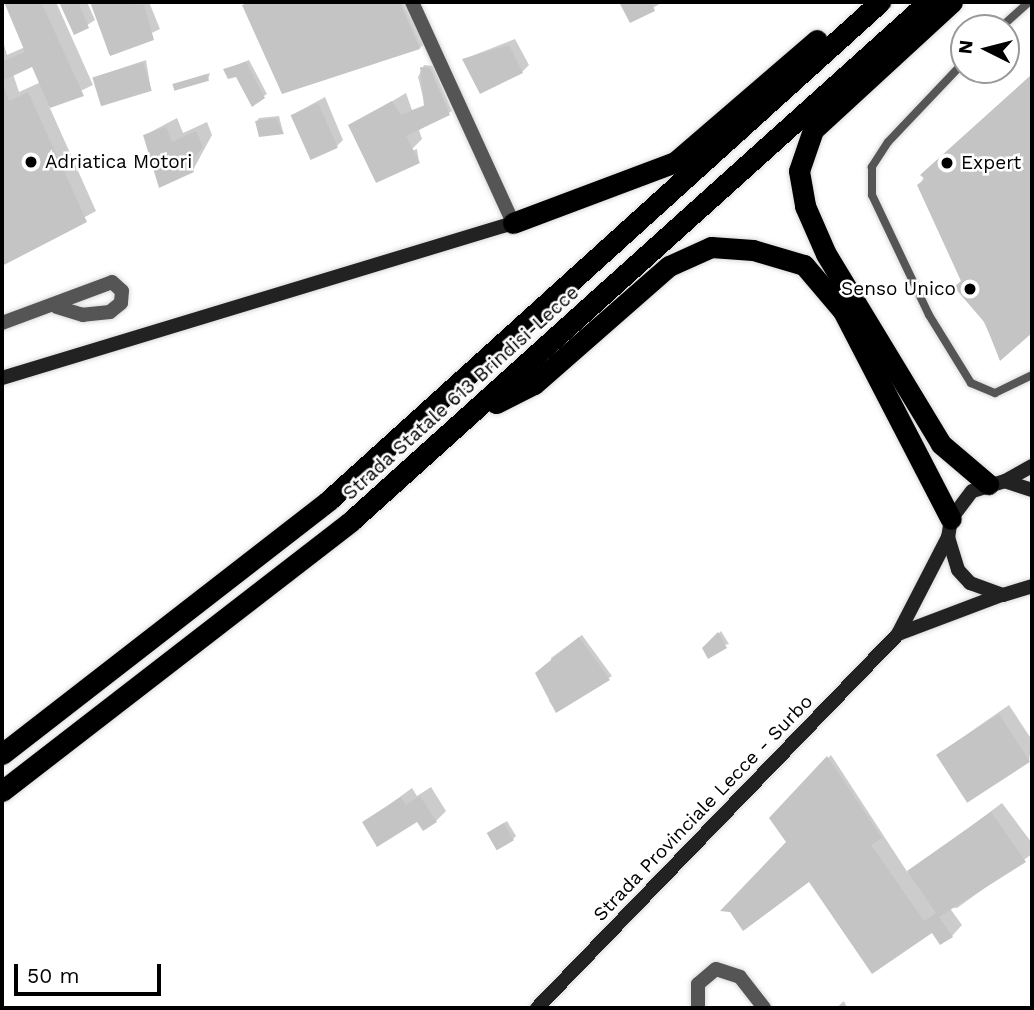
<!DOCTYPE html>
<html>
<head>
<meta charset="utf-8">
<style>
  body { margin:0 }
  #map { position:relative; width:1034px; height:1010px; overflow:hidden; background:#fff; font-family:"Work Sans",sans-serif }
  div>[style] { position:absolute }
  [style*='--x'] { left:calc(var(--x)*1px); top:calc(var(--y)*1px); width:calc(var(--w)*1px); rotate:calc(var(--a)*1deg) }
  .shadow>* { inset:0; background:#0003 }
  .building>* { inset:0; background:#c4c4c4; transform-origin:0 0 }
  .roads { filter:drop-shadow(0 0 2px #dbdbdb) drop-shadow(0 0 2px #dbdbdb) }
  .lane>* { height:8px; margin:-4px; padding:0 4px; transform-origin:4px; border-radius:4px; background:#555 }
  .street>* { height:14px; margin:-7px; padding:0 7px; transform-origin:7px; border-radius:7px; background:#555 }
  .secondary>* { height:14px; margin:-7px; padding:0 7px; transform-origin:7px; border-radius:7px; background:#222 }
  .highway>* { height:21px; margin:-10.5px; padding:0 10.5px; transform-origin:10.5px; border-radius:10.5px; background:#000 }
  .dots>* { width:19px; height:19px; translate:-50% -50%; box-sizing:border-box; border:4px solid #fff; border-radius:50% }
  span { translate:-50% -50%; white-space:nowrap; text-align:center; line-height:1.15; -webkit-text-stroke:5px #fff; paint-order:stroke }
  .poi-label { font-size:19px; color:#000 }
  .left { translate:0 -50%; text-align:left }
  .right { translate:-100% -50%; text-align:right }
  .street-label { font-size:19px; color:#000 }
  .frame { position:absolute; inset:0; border:4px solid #000; pointer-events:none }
  .north { position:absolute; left:950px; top:14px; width:70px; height:70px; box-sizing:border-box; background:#fff; border:2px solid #999; border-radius:50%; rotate:276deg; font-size:19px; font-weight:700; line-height:28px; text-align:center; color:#000 }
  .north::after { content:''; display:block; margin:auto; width:24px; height:32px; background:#000; clip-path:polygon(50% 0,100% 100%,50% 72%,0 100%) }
  .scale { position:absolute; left:14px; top:964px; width:147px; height:32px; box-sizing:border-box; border:4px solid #000; border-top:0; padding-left:9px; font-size:21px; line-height:24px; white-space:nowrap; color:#000; -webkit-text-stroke:5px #fff; paint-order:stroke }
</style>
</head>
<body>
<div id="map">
  <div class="shadow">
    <i style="clip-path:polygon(evenodd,6px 2px,56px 2px,93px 85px,49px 106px,96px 211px,2px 262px,2px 38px,7px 55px,25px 47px,6px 2px,33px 65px,41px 82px,19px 92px,13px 74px,33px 65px)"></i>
    <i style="clip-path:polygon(61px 2px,87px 2px,95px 20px,75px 33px)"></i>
    <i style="clip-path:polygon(92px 2px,149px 2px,160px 29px,109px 54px)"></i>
    <i style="clip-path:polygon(247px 2px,414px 2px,430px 38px,420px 48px,283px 92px)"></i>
    <i style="clip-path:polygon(621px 2px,660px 2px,661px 3px,631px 21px)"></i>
    <i style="clip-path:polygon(515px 39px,529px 65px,522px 72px,464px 59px)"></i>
    <i style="clip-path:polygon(146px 60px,151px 90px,95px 79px,98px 76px)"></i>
    <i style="clip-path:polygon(249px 60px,267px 94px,251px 104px,237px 75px,226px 69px)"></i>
    <i style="clip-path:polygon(424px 65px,433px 66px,452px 111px,419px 130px,422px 139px,409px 152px,417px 149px,419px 162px,377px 181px,350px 126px,406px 93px,412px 110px,425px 105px,418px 77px)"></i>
    <i style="clip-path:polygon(210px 73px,208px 80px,175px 86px,178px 83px)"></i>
    <i style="clip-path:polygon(1032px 76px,1032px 330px,1001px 358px,919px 186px,929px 168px)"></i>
    <i style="clip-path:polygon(325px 97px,343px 140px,337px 146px,292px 115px)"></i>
    <i style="clip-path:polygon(279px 116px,283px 132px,257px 121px,259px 118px)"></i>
    <i style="clip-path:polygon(177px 118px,183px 133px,207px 122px,212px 135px,193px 170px,160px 186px,145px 135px)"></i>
    <i style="clip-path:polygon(721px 631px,729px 644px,704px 649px)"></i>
    <i style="clip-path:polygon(582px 635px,612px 676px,556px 711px,549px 701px,551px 658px)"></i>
    <i style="clip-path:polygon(1009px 705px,1032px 740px,1029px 761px,937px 755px)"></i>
    <i style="clip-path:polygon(831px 755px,908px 873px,1002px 803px,1032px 843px,1032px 854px,957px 908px,949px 907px,962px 925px,952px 936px,932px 931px,788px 842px,771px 818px)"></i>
    <i style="clip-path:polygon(431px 787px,446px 811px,436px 821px,364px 823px,412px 788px,417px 796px)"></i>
    <i style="clip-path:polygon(507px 821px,516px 836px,513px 839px,492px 830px)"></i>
    <i style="clip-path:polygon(844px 1001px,847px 1008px,836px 1008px)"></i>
  </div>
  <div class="building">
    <i style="clip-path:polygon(4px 2px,41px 2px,84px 96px,50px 108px,32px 67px,2px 81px,2px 62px,25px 52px)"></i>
    <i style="clip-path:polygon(59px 2px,78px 2px,89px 28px,74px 35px)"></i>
    <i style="clip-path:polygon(90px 2px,144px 5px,154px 40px,110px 56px)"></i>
    <i style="clip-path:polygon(251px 2px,400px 2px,420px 49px,282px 94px,242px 5px)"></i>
    <i style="clip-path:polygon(619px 2px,651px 2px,655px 11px,630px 23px)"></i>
    <i style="clip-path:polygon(509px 45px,523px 73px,480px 94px,462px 59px)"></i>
    <i style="left:143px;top:62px;width:30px;height:53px;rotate:73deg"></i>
    <i style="clip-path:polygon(246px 62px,265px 98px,252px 107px,236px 77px,228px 79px,223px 69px)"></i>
    <i style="clip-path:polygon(420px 67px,430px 68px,450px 115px,406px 136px,420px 163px,376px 183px,348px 125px,392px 101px,401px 115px,424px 106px)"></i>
    <i style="left:207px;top:74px;width:7px;height:36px;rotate:74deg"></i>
    <i style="clip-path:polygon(1032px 74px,1032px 333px,1000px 361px,985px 323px,954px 287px,961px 281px,917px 185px,925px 179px,920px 175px)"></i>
    <i style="clip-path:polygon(2px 81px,9px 101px,28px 92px,87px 222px,2px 266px)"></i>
    <i style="left:318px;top:103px;width:49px;height:30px;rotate:66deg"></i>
    <i style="clip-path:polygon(276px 118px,284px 134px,259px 137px,255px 121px)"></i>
    <i style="clip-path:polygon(166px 127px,172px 142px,196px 131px,203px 147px,190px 163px,194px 172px,159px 188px,143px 135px)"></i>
    <i style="clip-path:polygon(718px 632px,727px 648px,708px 659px,702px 648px)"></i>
    <i style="clip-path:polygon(579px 637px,610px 680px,556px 713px,535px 673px)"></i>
    <i style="left:999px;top:714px;width:57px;height:75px;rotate:57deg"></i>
    <i style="clip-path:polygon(827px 756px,882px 838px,871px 845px,924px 921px,936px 913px,907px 871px,991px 812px,1026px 862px,939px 917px,953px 937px,940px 945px,932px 933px,872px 974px,809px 882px,743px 931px,730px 912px,720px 911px,786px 842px,769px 818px)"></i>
    <i style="clip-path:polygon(420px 796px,437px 822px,423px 831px,417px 822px,377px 847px,362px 822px,401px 797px,406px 805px)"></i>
    <i style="left:504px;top:823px;width:20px;height:20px;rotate:60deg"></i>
  </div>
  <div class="roads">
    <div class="lane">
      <i style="--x:1000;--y:28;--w:39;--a:-42"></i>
      <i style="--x:964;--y:62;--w:110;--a:133.5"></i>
      <i style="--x:888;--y:142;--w:30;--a:123"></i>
      <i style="--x:872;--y:167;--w:28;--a:90"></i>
      <i style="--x:872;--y:195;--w:133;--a:64.6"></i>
      <i style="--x:929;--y:315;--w:80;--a:58.3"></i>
      <i style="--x:971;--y:383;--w:26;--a:23"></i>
      <i style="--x:995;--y:393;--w:41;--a:-25.9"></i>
    </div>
    <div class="street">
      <i style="--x:412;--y:2;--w:243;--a:65.4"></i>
      <i style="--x:2;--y:323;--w:117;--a:-20.4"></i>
      <i style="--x:112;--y:282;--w:13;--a:42"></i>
      <i style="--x:122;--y:291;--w:12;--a:95"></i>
      <i style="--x:121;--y:303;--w:14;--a:141"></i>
      <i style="--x:110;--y:312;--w:27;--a:174"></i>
      <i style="--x:83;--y:315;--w:27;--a:-163"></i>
      <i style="--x:698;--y:1008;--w:24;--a:-90"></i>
      <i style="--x:698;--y:984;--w:23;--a:-40"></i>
      <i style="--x:716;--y:969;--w:25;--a:18"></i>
      <i style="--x:740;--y:977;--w:39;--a:52"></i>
    </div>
    <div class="secondary">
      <i style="--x:2;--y:378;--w:534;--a:-16.87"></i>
      <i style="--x:1005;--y:481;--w:31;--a:-29"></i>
      <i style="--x:1032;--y:490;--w:28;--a:-162"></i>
      <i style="--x:1005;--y:481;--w:34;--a:163"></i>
      <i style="--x:972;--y:491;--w:35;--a:127"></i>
      <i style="--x:951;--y:519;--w:18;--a:99"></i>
      <i style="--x:948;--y:537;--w:34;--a:73"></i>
      <i style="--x:958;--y:570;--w:18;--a:47"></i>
      <i style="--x:970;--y:583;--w:35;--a:20"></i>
      <i style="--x:1003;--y:595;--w:30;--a:-17"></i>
      <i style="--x:898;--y:634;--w:110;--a:-20.7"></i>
      <i style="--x:537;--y:1008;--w:520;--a:-46.01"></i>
      <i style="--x:898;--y:634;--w:109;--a:-62.7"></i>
    </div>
    <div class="highway">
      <i style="--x:952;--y:2;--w:189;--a:137.4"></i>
      <i style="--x:813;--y:130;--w:43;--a:108.9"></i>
      <i style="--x:799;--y:171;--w:36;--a:80"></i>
      <i style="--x:805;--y:206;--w:52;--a:66.4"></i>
      <i style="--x:826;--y:254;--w:222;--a:58.8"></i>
      <i style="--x:941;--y:444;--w:62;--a:40.4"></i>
      <i style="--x:513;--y:223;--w:173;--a:-20.6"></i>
      <i style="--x:675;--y:162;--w:187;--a:-40.7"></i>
      <i style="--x:496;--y:403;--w:42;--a:-26.6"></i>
      <i style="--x:534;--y:384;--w:179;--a:-41.2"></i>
      <i style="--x:669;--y:266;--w:46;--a:-24.3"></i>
      <i style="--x:711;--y:247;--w:42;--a:4.1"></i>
      <i style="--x:753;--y:250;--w:53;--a:16.4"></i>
      <i style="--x:804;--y:265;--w:60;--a:49.7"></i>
      <i style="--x:843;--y:311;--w:234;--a:62.6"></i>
      <i style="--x:2;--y:754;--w:414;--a:-37.8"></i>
      <i style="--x:329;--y:500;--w:743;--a:-42.11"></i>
      <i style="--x:2;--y:791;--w:441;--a:-37.7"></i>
      <i style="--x:351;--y:521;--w:776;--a:-41.97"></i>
    </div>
  </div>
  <div class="dots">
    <i style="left:31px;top:162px;background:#000"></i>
    <i style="left:947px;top:163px;background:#000"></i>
    <i style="left:970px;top:289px;background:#000"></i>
  </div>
  <div class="poi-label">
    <span class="left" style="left:45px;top:162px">Adriatica Motori</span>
    <span class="left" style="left:961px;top:163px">Expert</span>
    <span class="right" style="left:956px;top:289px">Senso Unico</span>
  </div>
  <div class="street-label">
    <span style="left:461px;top:393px;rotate:-42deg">Strada Statale 613 Brindisi-Lecce</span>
    <span style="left:703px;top:808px;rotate:-46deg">Strada Provinciale Lecce - Surbo</span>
  </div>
  <div class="frame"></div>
  <div class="north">N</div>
  <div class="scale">50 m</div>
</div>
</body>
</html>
